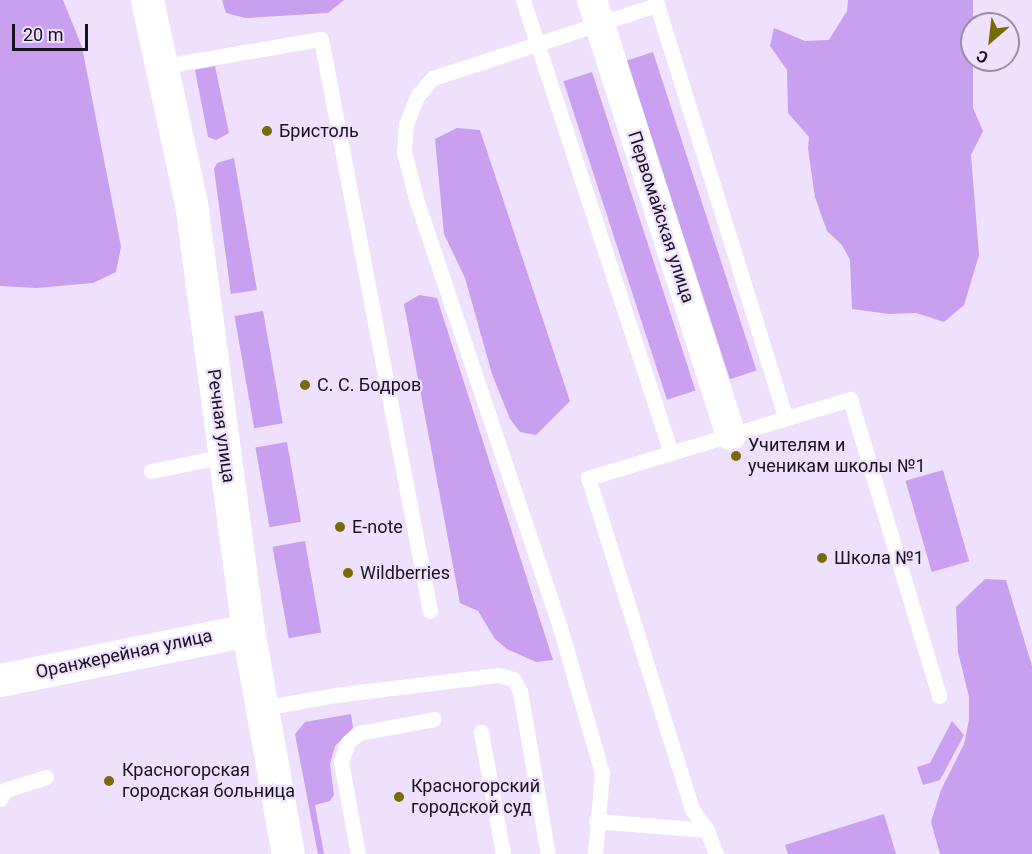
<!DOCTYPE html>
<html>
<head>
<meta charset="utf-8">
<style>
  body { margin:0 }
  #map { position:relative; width:1032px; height:854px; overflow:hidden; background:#efe0fe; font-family:Roboto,sans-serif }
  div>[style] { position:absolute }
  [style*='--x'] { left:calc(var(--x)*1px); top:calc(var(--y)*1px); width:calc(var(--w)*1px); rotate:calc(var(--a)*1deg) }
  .green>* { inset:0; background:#caa0f0; transform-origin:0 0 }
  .forest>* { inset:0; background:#c99ff0; transform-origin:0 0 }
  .service>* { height:15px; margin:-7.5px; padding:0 7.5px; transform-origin:7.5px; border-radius:7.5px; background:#fff }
  .minor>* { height:30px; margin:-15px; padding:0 15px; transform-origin:15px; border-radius:15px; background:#fff }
  .secondary>* { height:33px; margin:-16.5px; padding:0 16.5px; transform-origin:16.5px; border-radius:16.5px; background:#fff }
  .dots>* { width:16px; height:16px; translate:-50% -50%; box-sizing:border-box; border:3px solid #efe0fe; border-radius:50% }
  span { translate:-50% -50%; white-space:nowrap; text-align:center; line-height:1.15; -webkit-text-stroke:4.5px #efe0fe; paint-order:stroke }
  .poi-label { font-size:18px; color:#17121c }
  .left { translate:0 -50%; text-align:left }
  .street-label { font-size:18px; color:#17121c }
  .north { position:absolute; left:960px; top:12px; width:60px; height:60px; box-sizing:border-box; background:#efe0fe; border:2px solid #998ea4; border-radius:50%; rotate:208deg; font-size:16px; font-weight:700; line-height:24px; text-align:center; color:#17121c }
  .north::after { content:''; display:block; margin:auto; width:21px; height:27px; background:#796b04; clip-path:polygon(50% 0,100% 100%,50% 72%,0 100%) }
  .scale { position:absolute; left:12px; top:24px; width:76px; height:27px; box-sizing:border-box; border:3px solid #17121c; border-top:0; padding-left:8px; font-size:18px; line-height:21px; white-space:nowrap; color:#17121c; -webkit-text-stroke:4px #efe0fe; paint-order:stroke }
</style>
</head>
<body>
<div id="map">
  <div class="green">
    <i style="left:653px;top:52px;width:335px;height:28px;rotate:72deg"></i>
    <i style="clip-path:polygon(215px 66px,229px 133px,216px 140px,208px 137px,195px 70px)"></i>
    <i style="left:592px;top:72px;width:335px;height:30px;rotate:72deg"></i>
    <i style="left:943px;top:470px;width:95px;height:39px;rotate:74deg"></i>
    <i style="clip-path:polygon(351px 714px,353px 728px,335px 746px,330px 764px,334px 795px,330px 801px,315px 805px,324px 854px,318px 854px,295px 734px,305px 722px)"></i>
    <i style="clip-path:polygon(952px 721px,964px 735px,940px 780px,923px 785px,917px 767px,930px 763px)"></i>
    <i style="clip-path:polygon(884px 814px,896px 854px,788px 854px,785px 845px)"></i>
  </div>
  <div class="forest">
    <i style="clip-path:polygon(0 0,63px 0,82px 47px,121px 247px,116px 272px,93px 283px,37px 288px,0 286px)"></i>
    <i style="clip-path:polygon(222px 0,344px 0,328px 13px,246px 18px,226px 13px)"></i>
    <i style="clip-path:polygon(848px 0,973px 0,973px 108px,983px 131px,971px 155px,979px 255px,964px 305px,944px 322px,916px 313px,889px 314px,852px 309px,850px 260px,842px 245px,827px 231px,815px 197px,808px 149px,809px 137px,788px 113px,787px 70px,770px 46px,774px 28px,805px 41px,829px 40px,847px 11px)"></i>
    <i style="clip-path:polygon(457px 128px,480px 130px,570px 401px,536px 435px,520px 432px,510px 419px,492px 374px,465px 278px,444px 234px,435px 139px)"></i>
    <i style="clip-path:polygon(234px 158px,257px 290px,231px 294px,214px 169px,217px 163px)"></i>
    <i style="clip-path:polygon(419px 295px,437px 298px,553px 660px,536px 662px,507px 649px,495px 639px,478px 611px,460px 603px,404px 304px)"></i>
    <i style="left:263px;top:311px;width:114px;height:29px;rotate:80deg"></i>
    <i style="left:287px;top:442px;width:81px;height:32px;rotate:80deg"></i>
    <i style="left:305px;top:541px;width:93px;height:33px;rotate:80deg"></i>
    <i style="clip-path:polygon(985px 579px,1006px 580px,1032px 666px,1032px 854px,940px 854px,931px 822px,941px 790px,964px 744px,969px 720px,969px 697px,958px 652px,956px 607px)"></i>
  </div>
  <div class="service">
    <i style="--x:523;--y:0;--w:477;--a:71.9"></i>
    <i style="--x:164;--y:66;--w:159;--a:-9.8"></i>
    <i style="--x:321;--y:39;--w:582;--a:79.21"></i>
    <i style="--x:151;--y:471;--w:76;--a:-11.5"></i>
    <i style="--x:262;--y:708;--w:74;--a:-10.1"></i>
    <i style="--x:335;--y:695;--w:165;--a:-7"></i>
    <i style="--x:499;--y:675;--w:15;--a:16"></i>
    <i style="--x:513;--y:679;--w:14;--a:60"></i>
    <i style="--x:520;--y:691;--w:165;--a:80.3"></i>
    <i style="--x:481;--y:732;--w:124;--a:79.8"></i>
    <i style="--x:0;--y:799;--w:10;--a:-61"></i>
    <i style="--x:5;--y:790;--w:43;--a:-17.6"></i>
    <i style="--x:596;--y:821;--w:111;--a:4.6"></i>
    <i style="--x:358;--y:854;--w:94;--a:-100.5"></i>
    <i style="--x:341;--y:762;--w:21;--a:-71"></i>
    <i style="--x:348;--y:742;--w:14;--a:-39"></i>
    <i style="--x:359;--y:733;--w:76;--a:-10.6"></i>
    <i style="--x:595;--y:854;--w:81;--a:-85.1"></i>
    <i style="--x:602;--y:773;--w:155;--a:-106.1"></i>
    <i style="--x:559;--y:624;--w:449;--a:-108.6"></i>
    <i style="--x:416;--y:198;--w:48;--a:-104.6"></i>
    <i style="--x:404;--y:152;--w:28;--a:-86"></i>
    <i style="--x:406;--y:124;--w:31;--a:-68"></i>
    <i style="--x:418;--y:95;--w:23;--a:-49"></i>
    <i style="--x:433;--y:78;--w:236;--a:-18.1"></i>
    <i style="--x:657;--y:5;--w:433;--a:72.7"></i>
    <i style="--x:716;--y:854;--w:26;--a:-111"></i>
    <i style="--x:707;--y:830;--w:26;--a:-126"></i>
    <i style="--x:692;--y:809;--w:347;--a:-107.4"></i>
    <i style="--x:588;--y:478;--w:274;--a:-16.8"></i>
    <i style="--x:850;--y:399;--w:310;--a:73.3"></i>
  </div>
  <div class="minor">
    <i style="--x:592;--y:0;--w:457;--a:72.3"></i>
  </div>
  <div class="secondary">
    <i style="--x:147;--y:0;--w:208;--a:77.8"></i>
    <i style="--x:191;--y:203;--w:431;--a:82.4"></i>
    <i style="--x:248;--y:630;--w:228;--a:79.9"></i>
    <i style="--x:0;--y:680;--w:253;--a:-11.4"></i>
  </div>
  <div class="dots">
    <i style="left:267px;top:131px;background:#796b04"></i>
    <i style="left:305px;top:385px;background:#796b04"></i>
    <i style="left:736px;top:456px;background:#796b04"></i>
    <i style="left:340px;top:527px;background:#796b04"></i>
    <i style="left:822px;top:558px;background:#796b04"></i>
    <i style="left:348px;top:573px;background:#796b04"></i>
    <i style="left:109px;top:781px;background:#796b04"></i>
    <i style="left:399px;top:797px;background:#796b04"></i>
  </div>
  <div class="poi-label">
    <span class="left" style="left:279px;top:131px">Бристоль</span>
    <span class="left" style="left:317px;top:385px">С. С. Бодров</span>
    <span class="left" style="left:748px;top:456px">Учителям и<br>ученикам школы №1</span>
    <span class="left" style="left:352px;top:527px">E-note</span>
    <span class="left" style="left:834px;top:558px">Школа №1</span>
    <span class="left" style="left:360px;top:573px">Wildberries</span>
    <span class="left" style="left:122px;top:781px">Красногорская<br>городская больница</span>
    <span class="left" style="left:411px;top:797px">Красногорский<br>городской суд</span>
  </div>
  <div class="street-label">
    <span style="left:661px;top:217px;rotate:72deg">Первомайская улица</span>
    <span style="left:221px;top:426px;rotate:82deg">Речная улица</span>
    <span style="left:124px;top:654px;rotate:-12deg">Оранжерейная улица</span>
  </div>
  <div class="north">С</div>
  <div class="scale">20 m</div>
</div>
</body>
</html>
